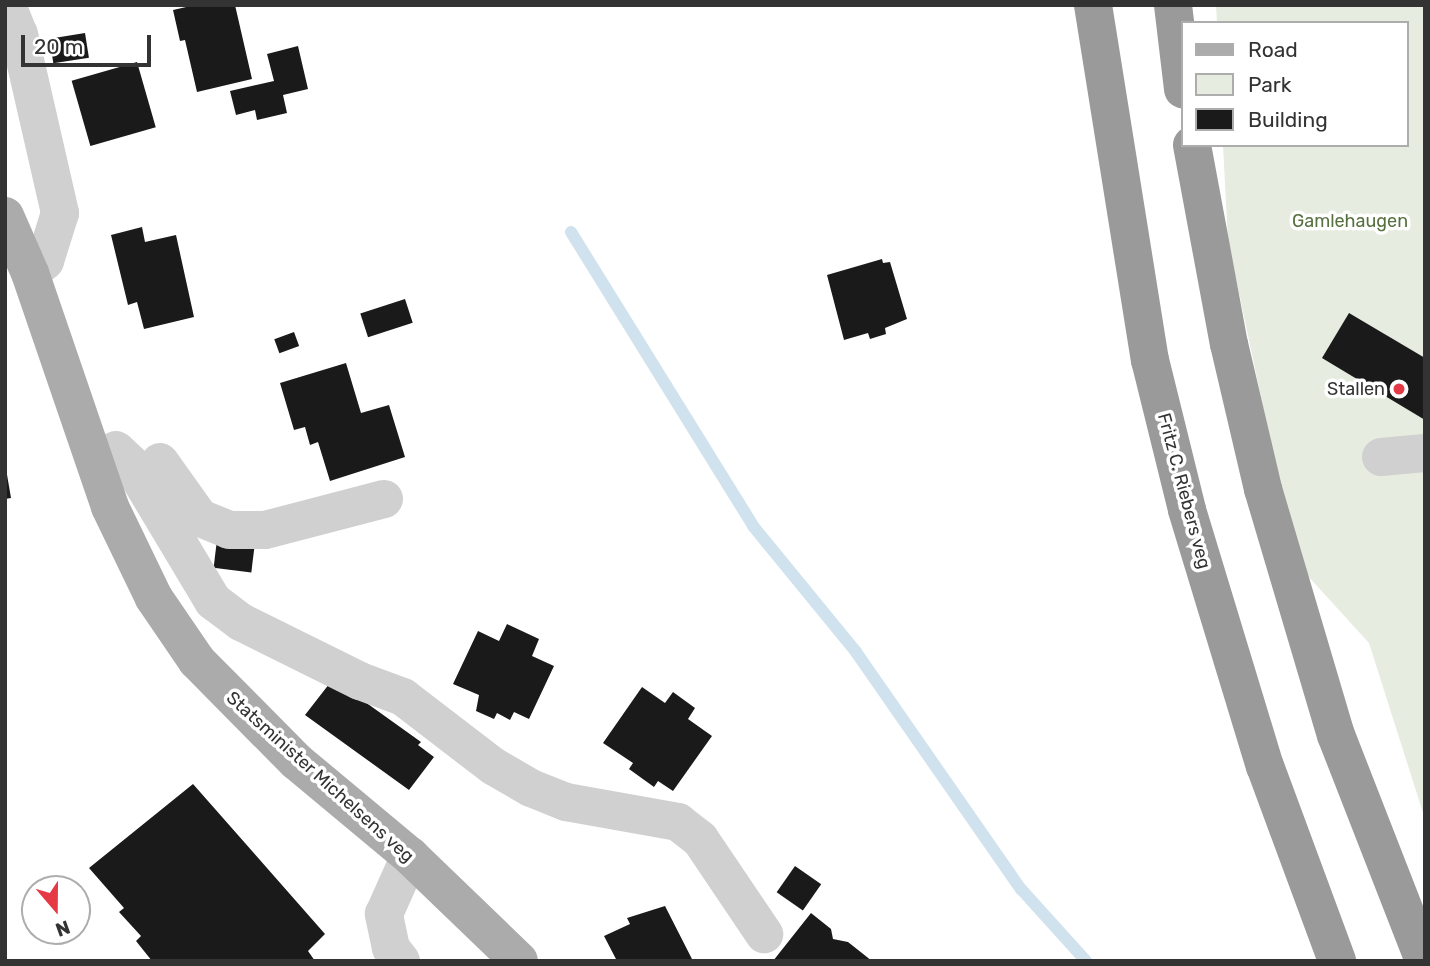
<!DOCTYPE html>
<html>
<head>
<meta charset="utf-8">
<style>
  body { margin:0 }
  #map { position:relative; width:1430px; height:966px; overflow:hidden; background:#fff; font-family:Rubik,sans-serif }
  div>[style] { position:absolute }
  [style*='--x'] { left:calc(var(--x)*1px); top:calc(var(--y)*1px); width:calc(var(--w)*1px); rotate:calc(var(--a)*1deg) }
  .green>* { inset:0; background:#e6ecdf }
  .stream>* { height:12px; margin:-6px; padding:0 6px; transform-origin:6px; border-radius:6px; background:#cfe2ee }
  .building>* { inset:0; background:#1a1a1a; transform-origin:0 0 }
  .minor>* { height:38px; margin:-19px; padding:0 19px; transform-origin:19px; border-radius:19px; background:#d0d0d0 }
  .major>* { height:38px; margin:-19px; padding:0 19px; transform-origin:19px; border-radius:19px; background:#ababab }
  .highway>* { height:38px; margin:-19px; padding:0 19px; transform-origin:19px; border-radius:19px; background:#9a9a9a }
  .dots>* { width:19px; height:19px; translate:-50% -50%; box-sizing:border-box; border:4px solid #fff; border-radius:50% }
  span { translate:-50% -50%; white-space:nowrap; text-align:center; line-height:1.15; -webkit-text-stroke:7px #fff; paint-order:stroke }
  .park-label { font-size:18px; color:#56703f }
  .poi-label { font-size:18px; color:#333 }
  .right { translate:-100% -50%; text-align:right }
  .street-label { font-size:18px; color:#333 }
  .frame { position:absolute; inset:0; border:7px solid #333; pointer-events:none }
  .legend { position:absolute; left:1181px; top:21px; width:228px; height:126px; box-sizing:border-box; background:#fff; border:2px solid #adadad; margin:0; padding:9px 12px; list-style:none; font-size:21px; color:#333 }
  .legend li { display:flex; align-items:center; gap:14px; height:35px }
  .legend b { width:35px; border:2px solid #adadad }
  .north { position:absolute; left:21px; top:875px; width:70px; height:70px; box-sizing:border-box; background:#fff; border:2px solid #adadad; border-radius:50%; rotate:160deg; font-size:19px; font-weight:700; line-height:28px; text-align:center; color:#333 }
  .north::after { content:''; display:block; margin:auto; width:24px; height:32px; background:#e63946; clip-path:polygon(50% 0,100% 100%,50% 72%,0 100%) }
  .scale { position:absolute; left:21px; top:35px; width:130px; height:32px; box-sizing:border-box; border:4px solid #333; border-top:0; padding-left:9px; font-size:21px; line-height:24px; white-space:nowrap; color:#333; -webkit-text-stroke:5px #fff; paint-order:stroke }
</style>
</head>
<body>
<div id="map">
  <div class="green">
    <i style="clip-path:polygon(1216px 5px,1425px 5px,1425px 819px,1369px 643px,1307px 575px,1276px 468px,1228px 241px,1223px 145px,1407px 145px,1407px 23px,1217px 23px)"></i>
  </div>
  <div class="stream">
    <i style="--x:571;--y:232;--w:346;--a:58.2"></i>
    <i style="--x:753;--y:526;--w:163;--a:50.7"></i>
    <i style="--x:856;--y:652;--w:289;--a:55.2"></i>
    <i style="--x:1021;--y:889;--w:97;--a:47.9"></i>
  </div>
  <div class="building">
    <i style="clip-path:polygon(195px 5px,235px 5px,252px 79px,197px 92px,185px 40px,180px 41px,173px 10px)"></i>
    <i style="left:85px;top:33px;width:25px;height:36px;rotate:81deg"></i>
    <i style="clip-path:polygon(298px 46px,308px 89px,283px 95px,287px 113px,257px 120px,255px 110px,236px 115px,230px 91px,274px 81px,267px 54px)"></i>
    <i style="left:137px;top:62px;width:68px;height:68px;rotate:74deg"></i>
    <i style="clip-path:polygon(142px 227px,145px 242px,176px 235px,194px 317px,144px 329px,137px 302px,128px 305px,111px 235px)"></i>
    <i style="clip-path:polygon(882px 259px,883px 263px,890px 262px,907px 319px,885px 328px,886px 334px,870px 339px,868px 333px,844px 340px,827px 275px)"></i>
    <i style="left:405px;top:299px;width:25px;height:47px;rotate:72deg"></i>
    <i style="clip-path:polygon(1349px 313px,1425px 358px,1425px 420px,1322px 358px)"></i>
    <i style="left:294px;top:332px;width:15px;height:21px;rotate:70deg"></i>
    <i style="clip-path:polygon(346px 363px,361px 413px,389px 405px,405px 457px,330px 481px,318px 442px,310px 445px,305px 427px,294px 430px,280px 383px)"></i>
    <i style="clip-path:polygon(5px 463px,11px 498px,5px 499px)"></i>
    <i style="left:217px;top:540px;width:38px;height:28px;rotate:7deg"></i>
    <i style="clip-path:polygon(507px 624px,539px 639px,532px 656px,554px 666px,529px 719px,514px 712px,510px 720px,497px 713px,494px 719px,476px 711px,479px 695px,453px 684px,478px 631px,499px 641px)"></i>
    <i style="clip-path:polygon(333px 679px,421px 742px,418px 745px,434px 757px,409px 790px,305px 715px)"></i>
    <i style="clip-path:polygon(642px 687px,665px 703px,673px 692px,695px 708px,688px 719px,712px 736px,673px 791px,658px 781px,654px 787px,629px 769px,633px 763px,603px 743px)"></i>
    <i style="clip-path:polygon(193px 784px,325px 934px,308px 951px,315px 961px,152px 961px,136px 941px,141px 936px,119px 912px,124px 908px,89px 868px)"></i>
    <i style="left:795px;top:866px;width:32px;height:32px;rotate:35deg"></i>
    <i style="clip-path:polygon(665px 906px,693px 961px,617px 961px,604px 936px,630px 924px,627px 918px)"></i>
    <i style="clip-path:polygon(811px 913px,831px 929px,833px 939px,848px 942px,872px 961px,773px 961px)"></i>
  </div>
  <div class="minor">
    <i style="--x:7;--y:5;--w:31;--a:68"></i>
    <i style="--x:19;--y:34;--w:184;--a:77.1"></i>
    <i style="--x:60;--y:213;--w:50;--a:107.4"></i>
    <i style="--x:45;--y:261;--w:19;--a:141"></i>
    <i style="--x:116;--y:450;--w:21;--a:43"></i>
    <i style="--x:131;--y:464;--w:160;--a:59.1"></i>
    <i style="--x:213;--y:601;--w:35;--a:37"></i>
    <i style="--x:241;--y:622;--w:133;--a:26.4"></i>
    <i style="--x:360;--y:681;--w:46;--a:20.4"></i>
    <i style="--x:403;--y:697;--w:113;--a:37.5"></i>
    <i style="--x:493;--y:766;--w:44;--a:30.1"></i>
    <i style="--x:531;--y:788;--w:38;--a:22"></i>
    <i style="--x:566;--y:802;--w:114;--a:10.1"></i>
    <i style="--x:678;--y:822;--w:28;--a:38"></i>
    <i style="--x:700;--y:839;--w:115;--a:56"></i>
    <i style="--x:1381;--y:457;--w:44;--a:-5.2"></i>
    <i style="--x:160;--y:462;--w:69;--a:54.5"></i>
    <i style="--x:200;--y:518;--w:31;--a:22"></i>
    <i style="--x:229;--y:530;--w:36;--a:0"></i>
    <i style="--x:265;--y:530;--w:123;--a:-14.6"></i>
    <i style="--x:401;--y:961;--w:16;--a:-128"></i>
    <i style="--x:391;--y:948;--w:35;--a:-102"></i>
    <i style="--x:384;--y:914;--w:64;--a:-65.9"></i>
  </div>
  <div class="major">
    <i style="--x:5;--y:216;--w:62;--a:66.3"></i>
    <i style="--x:30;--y:273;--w:247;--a:71.1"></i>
    <i style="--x:110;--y:507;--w:101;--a:64.2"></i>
    <i style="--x:154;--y:598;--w:76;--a:55.7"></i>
    <i style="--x:197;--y:661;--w:141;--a:45.3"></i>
    <i style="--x:296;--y:761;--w:148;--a:39.8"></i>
    <i style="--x:410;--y:856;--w:151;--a:43.9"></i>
  </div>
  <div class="highway">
    <i style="--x:1093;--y:5;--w:360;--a:80.9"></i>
    <i style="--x:1150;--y:360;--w:154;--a:76.1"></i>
    <i style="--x:1187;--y:510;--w:268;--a:73.1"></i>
    <i style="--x:1265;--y:766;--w:208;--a:69.7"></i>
    <i style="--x:1173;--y:5;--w:85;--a:83.2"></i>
    <i style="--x:1192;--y:145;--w:202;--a:79.5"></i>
    <i style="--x:1229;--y:344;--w:149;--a:76.8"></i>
    <i style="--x:1263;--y:489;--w:257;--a:73.5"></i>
    <i style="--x:1336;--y:735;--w:243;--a:68.7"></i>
  </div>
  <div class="dots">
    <i style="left:1399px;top:389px;background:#e63946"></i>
  </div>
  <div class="park-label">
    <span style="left:1350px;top:221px">Gamlehaugen</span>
  </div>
  <div class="poi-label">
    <span class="right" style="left:1385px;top:389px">Stallen</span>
  </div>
  <div class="street-label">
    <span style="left:1184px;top:491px;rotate:75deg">Fritz C. Riebers veg</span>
    <span style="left:320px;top:777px;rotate:42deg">Statsminister Michelsens veg</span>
  </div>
  <div class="frame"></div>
  <ul class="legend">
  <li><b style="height:9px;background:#ababab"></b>Road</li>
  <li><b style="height:19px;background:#e6ecdf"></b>Park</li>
  <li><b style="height:19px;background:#1a1a1a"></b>Building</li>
  </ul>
  <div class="north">N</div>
  <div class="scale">20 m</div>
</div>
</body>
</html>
